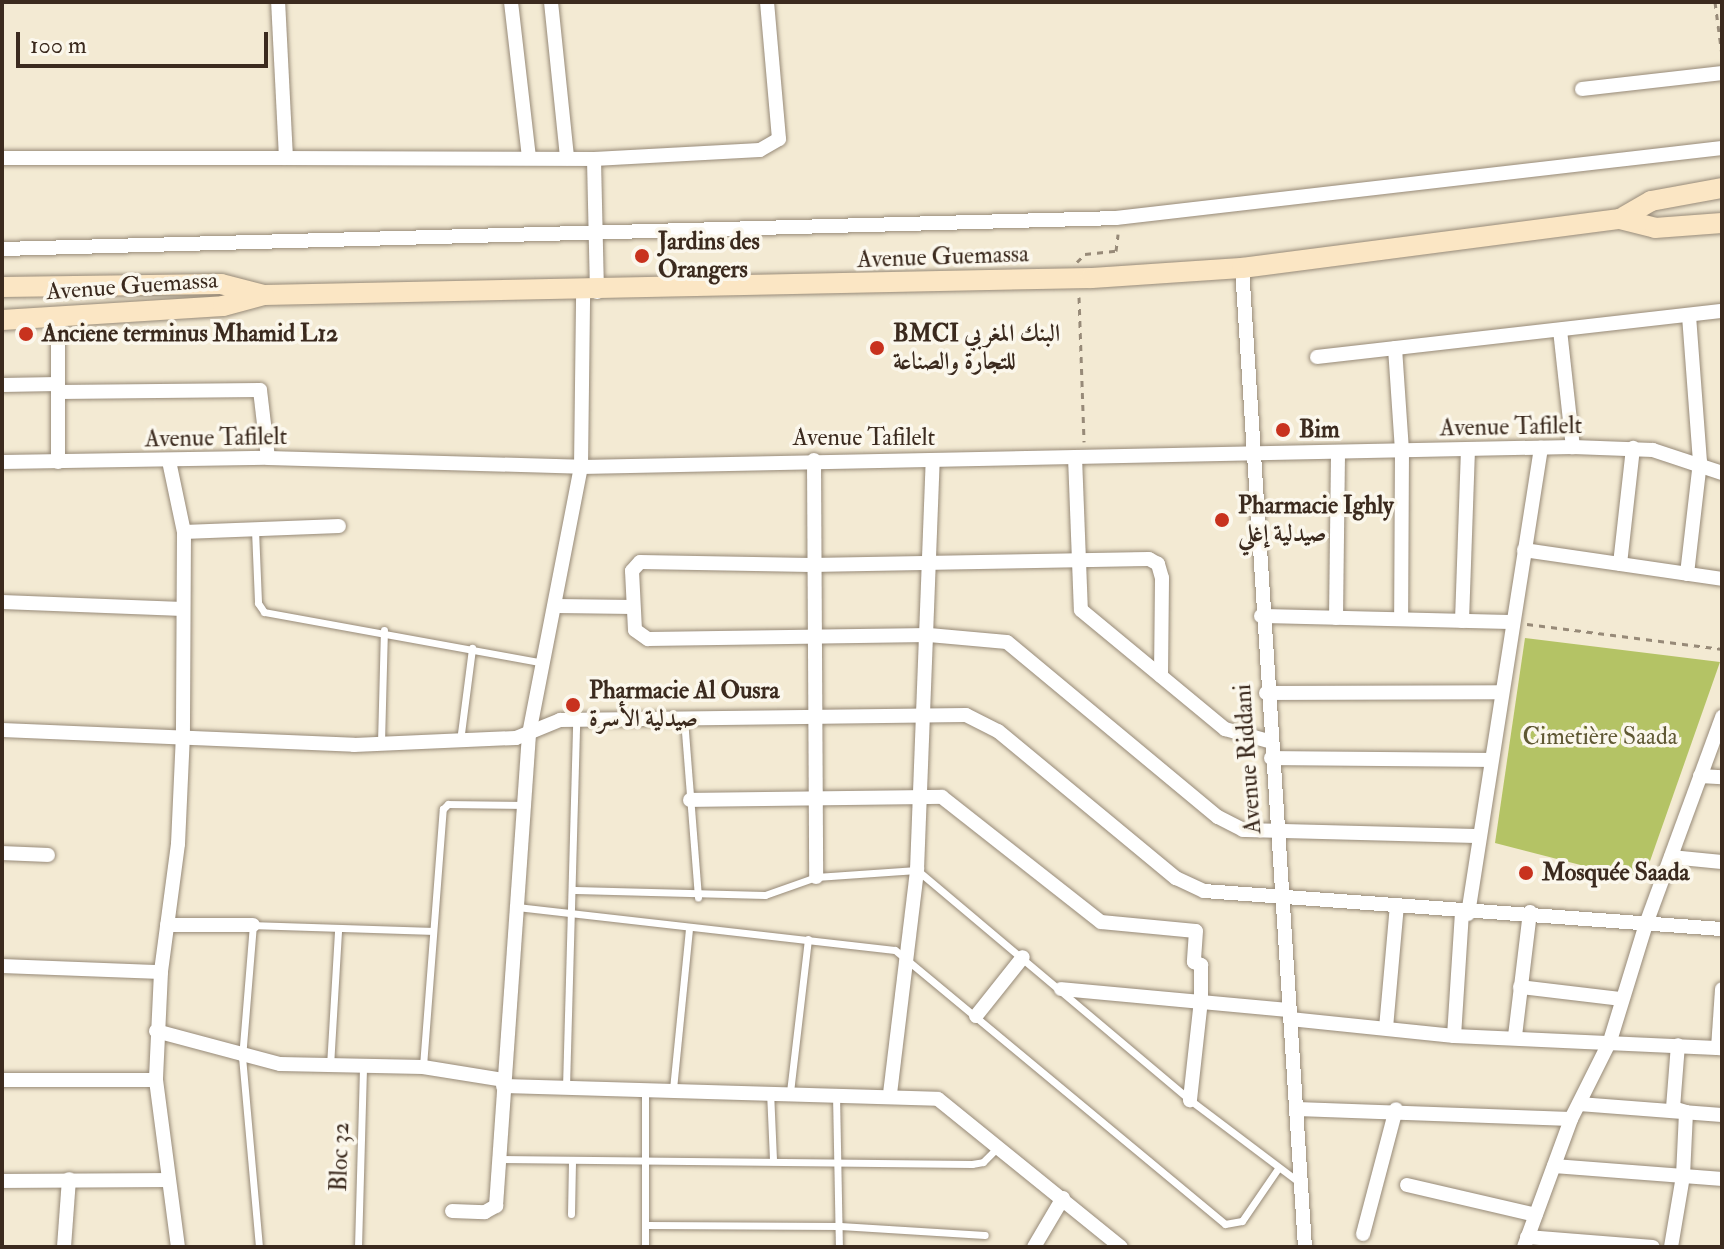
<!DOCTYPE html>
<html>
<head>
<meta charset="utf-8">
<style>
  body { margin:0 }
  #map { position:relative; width:1724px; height:1249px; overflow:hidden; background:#f3ead3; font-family:"IM FELL Double Pica",Amiri,serif }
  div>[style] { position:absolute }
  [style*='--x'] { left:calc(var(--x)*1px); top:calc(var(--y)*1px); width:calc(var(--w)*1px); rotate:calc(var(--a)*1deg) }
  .green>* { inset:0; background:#b4c365 }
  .path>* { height:3px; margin-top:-1.5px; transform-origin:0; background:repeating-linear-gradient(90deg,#978a78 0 6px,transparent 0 12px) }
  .roads { filter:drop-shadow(0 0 2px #978a78) drop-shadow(0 0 2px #978a78) }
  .service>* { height:7px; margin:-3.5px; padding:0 3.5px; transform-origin:3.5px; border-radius:3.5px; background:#fff }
  .minor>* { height:14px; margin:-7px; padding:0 7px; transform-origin:7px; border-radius:7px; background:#fff }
  .secondary>* { height:20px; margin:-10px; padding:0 10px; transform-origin:10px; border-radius:10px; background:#fbe6c4 }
  .dots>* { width:22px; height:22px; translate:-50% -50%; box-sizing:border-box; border:4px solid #fbf7ec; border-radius:50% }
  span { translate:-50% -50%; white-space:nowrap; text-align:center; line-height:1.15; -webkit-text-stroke:7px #fbf7ec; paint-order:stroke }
  .poi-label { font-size:24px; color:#3b2a1e; font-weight:700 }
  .left { translate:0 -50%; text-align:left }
  .street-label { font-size:24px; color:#3b2a1e }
  .park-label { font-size:24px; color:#5f5833 }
  .frame { position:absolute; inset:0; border:4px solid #3b2a1e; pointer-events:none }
  .scale { position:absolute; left:16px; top:32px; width:252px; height:36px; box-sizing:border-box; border:4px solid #3b2a1e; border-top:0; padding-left:10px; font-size:24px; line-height:28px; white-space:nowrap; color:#3b2a1e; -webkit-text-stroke:6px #fbf7ec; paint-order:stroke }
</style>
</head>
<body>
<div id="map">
  <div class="green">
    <i style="clip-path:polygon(1525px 638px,1720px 662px,1643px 881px,1495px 843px)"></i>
  </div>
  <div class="path">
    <i style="--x:1715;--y:2;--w:53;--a:82.5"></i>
    <i style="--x:1077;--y:262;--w:11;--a:-45"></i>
    <i style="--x:1085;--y:254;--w:31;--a:-6"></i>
    <i style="--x:1116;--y:251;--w:17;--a:-83"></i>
    <i style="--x:1079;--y:297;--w:145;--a:88"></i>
    <i style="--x:1527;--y:624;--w:197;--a:7.3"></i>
  </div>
  <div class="roads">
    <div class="service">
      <i style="--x:255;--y:530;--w:73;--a:87.6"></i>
      <i style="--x:258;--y:603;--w:11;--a:56"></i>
      <i style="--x:264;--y:612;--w:285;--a:10.3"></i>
      <i style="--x:684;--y:719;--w:179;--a:85.5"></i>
      <i style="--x:460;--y:741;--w:94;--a:-82.6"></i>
      <i style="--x:381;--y:743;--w:113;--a:-88.5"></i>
      <i style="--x:575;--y:890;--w:190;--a:1.5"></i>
      <i style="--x:765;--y:895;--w:54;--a:-19.4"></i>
      <i style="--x:816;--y:877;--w:101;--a:-4"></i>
      <i style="--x:917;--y:870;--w:357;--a:40.1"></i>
      <i style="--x:1190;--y:1100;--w:136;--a:37"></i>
      <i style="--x:517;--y:907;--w:380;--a:6.5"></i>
      <i style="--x:895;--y:950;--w:429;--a:39.7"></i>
      <i style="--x:1225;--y:1224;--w:17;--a:-10"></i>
      <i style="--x:1242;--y:1221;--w:65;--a:-55.6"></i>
      <i style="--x:330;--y:1066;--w:136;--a:-86.6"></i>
      <i style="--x:423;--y:1066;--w:258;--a:-85.6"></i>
      <i style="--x:443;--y:809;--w:7;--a:-45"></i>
      <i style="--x:448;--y:804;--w:75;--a:0.8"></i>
      <i style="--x:566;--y:1087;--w:367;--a:-88.4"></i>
      <i style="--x:645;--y:1089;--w:158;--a:90"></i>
      <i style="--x:673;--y:1089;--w:162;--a:-84.3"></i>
      <i style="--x:770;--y:1091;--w:70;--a:87.5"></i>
      <i style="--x:790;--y:1092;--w:154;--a:-83.3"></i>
      <i style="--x:836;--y:1094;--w:153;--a:88.9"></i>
      <i style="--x:500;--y:1159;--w:472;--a:0.6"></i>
      <i style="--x:972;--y:1164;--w:11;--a:-10"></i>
      <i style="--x:983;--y:1162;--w:20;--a:-45"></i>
      <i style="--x:571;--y:1214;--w:54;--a:-88.9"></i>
      <i style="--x:646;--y:1225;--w:194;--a:0.3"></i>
      <i style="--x:840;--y:1226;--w:145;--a:3.6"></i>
      <i style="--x:259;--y:1247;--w:190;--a:-95.1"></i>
      <i style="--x:242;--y:1058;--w:133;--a:-85.3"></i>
      <i style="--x:253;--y:925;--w:178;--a:1.9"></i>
      <i style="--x:358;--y:1247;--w:178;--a:-88.4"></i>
    </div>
    <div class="minor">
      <i style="--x:511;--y:2;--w:157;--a:83.4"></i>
      <i style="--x:551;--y:2;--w:157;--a:84.1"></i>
      <i style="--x:1582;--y:89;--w:141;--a:-6.5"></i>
      <i style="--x:2;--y:158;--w:284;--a:0"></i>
      <i style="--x:286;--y:158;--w:156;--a:-92.9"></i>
      <i style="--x:286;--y:158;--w:308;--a:0.2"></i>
      <i style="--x:2;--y:249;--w:1114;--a:-1.59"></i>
      <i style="--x:1116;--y:218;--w:610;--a:-6.59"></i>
      <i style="--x:1242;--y:268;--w:981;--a:86.32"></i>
      <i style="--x:597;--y:292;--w:133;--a:-91.3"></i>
      <i style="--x:594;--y:159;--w:166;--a:-3.1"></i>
      <i style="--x:760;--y:150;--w:22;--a:-30"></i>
      <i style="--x:779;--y:139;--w:138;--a:-95"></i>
      <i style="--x:1560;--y:330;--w:118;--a:83.7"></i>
      <i style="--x:1395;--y:348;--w:103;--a:86.1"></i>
      <i style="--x:1402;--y:451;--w:168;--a:90.3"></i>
      <i style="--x:1317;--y:357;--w:408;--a:-6.5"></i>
      <i style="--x:2;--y:385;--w:56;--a:-1"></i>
      <i style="--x:58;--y:392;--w:202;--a:-0.6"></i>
      <i style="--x:260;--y:390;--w:68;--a:83.3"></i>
      <i style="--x:1075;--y:457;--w:153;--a:87.8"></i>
      <i style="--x:1081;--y:610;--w:187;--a:39.6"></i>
      <i style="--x:1225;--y:729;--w:46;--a:15.3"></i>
      <i style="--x:814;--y:460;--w:417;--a:89.7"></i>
      <i style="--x:169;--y:461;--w:73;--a:78.1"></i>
      <i style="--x:184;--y:532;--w:202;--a:90.3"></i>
      <i style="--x:183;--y:734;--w:110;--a:92.6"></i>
      <i style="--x:178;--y:844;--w:129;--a:97.6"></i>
      <i style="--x:161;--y:972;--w:108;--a:92.7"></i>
      <i style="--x:156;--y:1080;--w:168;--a:82.5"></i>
      <i style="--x:2;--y:462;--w:266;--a:-0.9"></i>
      <i style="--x:268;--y:458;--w:313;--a:1.6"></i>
      <i style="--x:581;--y:467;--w:992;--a:-1.16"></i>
      <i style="--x:1573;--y:447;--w:80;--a:2.1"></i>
      <i style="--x:1653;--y:450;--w:73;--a:18.4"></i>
      <i style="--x:58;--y:462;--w:144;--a:-90"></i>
      <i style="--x:184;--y:532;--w:155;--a:-2.2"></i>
      <i style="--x:1524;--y:550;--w:200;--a:8.3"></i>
      <i style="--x:1620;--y:564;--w:117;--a:-83.6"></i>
      <i style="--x:1687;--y:574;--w:113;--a:-83.4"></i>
      <i style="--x:1700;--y:462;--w:147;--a:-94.3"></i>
      <i style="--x:2;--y:602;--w:181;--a:2.2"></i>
      <i style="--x:557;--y:606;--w:76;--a:0.8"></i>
      <i style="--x:1261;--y:616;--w:252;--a:1.4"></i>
      <i style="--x:1336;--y:618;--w:166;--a:-89.3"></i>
      <i style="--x:1462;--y:621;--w:171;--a:-88"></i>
      <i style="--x:1161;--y:676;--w:98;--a:-89.4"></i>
      <i style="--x:1162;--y:578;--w:15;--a:-106"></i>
      <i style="--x:1158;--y:564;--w:10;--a:-151"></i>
      <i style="--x:1149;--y:559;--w:338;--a:179"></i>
      <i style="--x:811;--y:565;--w:171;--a:-179"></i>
      <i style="--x:640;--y:562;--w:12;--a:132"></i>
      <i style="--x:632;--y:571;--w:59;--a:87.1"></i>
      <i style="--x:635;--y:630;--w:16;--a:35"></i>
      <i style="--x:648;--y:639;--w:281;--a:-0.8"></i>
      <i style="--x:929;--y:635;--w:78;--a:5.1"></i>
      <i style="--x:1007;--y:642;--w:274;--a:39.7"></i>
      <i style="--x:1218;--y:817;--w:28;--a:27"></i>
      <i style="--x:1243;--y:830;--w:235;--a:1.5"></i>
      <i style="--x:1266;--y:693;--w:235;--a:-0.2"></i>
      <i style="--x:2;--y:730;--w:352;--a:2.4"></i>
      <i style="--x:354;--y:745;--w:162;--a:-2.5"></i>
      <i style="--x:516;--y:738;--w:48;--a:-22.2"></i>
      <i style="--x:560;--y:720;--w:406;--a:-0.7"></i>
      <i style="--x:966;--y:715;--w:36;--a:27"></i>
      <i style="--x:998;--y:731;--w:231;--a:39.6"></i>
      <i style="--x:1176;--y:878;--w:31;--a:25"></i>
      <i style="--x:1204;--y:891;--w:519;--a:4.2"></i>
      <i style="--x:1271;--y:758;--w:219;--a:0.5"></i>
      <i style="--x:1700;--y:776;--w:22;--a:3"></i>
      <i style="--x:690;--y:800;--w:252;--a:-0.7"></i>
      <i style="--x:942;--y:797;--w:202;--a:38.2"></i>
      <i style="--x:1101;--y:922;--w:95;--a:5.4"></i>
      <i style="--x:1196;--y:931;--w:31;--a:94"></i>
      <i style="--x:1194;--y:962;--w:8;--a:23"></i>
      <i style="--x:1201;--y:965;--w:35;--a:90"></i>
      <i style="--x:1201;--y:1000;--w:101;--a:96.3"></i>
      <i style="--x:2;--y:853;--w:46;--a:2.5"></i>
      <i style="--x:1671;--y:857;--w:51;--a:5.6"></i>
      <i style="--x:1468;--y:914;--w:472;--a:-81.1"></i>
      <i style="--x:167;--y:925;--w:86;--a:0"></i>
      <i style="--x:2;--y:966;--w:159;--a:2.2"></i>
      <i style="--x:1520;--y:987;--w:102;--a:6.8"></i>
      <i style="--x:1061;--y:989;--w:229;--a:5.3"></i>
      <i style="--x:976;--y:1016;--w:75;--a:-51.5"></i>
      <i style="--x:1290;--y:1019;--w:165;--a:5.9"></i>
      <i style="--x:1454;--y:1036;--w:268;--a:2.6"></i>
      <i style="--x:1386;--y:1028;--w:123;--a:-84.9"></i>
      <i style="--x:156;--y:1031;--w:128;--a:14.9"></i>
      <i style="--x:280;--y:1064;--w:143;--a:1.2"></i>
      <i style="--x:423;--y:1067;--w:81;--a:9.2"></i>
      <i style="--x:1454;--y:1036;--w:123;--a:-86.3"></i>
      <i style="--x:1515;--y:1036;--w:125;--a:-83.1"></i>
      <i style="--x:1718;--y:1048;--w:59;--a:-86.1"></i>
      <i style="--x:2;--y:1080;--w:154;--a:0"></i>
      <i style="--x:503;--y:1086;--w:435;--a:1.7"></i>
      <i style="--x:938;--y:1099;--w:235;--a:39"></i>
      <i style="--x:890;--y:1094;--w:226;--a:-83.1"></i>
      <i style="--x:917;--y:870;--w:410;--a:-87.8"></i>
      <i style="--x:1579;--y:1104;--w:143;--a:4.4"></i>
      <i style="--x:1297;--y:1109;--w:274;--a:2.1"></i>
      <i style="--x:1554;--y:1166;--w:169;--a:4.4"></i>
      <i style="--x:2;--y:1181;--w:165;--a:-0.3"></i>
      <i style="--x:1407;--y:1185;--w:132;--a:13.1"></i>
      <i style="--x:452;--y:1211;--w:33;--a:2"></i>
      <i style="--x:485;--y:1212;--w:13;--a:-29"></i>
      <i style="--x:496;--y:1206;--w:473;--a:-86"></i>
      <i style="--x:529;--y:734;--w:272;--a:-79"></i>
      <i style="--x:581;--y:467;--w:175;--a:-89.3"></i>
      <i style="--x:1363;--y:1234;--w:129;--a:-75.2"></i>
      <i style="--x:1527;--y:1237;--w:126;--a:4.5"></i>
      <i style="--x:64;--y:1247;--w:68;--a:-85.8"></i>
      <i style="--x:1034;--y:1247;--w:57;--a:-59.4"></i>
      <i style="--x:1524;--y:1247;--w:136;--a:-69.8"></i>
      <i style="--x:1571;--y:1119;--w:87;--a:-63.4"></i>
      <i style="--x:1610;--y:1041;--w:122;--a:-72.9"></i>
      <i style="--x:1646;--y:924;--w:221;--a:-69.8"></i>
      <i style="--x:1671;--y:1247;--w:72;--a:-80.4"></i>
      <i style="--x:1683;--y:1176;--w:64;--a:-87.3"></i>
      <i style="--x:1686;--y:1112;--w:14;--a:-163"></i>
      <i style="--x:1673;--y:1108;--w:63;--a:-85.5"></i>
    </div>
    <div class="secondary">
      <i style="--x:1620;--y:219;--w:36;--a:-30"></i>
      <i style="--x:1651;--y:201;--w:72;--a:-10.4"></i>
      <i style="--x:2;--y:287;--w:219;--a:-0.8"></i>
      <i style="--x:221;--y:284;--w:44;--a:14.3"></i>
      <i style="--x:264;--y:295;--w:827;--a:-1.18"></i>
      <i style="--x:1091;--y:278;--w:151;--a:-3.8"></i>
      <i style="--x:1242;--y:268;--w:381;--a:-7.4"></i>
      <i style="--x:1620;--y:219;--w:36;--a:14"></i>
      <i style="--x:1655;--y:228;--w:67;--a:-4.3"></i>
      <i style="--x:2;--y:320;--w:221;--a:-3.6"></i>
      <i style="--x:223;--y:306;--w:42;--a:-15"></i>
    </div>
  </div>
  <div class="dots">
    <i style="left:642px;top:256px;background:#c8321e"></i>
    <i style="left:26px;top:334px;background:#c8321e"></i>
    <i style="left:877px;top:348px;background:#c8321e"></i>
    <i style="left:1283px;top:430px;background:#c8321e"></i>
    <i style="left:1222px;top:520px;background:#c8321e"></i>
    <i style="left:573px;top:705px;background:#c8321e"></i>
    <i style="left:1526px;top:873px;background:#c8321e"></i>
  </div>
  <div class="poi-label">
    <span class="left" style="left:658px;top:256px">Jardins des<br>Orangers</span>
    <span class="left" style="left:42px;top:334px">Anciene terminus Mhamid L12</span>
    <span class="left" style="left:893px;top:348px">BMCI البنك المغربي<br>للتجارة والصناعة</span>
    <span class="left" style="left:1299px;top:430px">Bim</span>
    <span class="left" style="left:1238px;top:520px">Pharmacie Ighly<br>صيدلية إغلي</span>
    <span class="left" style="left:589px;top:705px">Pharmacie Al Ousra<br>صيدلية الأسرة</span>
    <span class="left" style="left:1542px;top:873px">Mosquée Saada</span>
  </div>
  <div class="street-label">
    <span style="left:943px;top:257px;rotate:-2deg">Avenue Guemassa</span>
    <span style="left:132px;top:286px;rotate:-4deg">Avenue Guemassa</span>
    <span style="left:1511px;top:427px;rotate:-1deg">Avenue Tafilelt</span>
    <span style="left:216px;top:438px;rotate:-1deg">Avenue Tafilelt</span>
    <span style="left:864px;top:438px">Avenue Tafilelt</span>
    <span style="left:1248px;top:759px;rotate:-94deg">Avenue Riddani</span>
    <span style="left:340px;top:1157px;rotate:-88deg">Bloc 32</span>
  </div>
  <div class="park-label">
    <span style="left:1600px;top:737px">Cimetière Saada</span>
  </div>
  <div class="frame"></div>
  <div class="scale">100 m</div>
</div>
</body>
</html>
